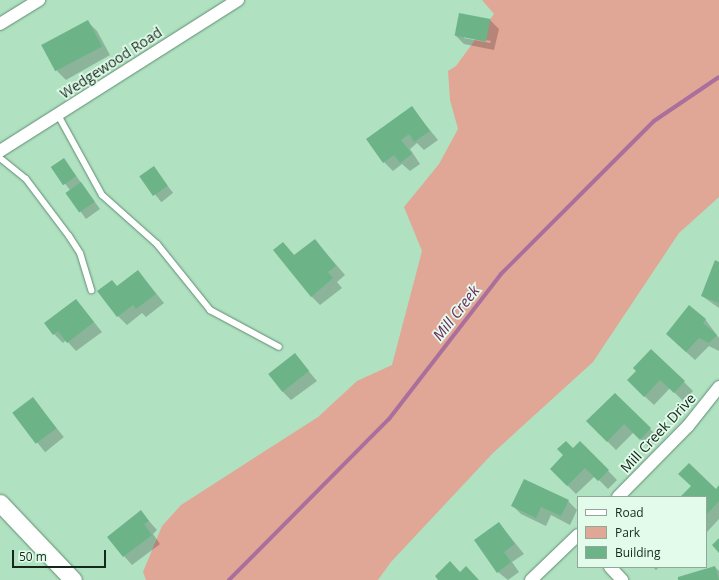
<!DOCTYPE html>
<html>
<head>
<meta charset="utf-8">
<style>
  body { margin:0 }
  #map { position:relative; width:719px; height:580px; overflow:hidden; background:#b0e1c1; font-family:"Open Sans",sans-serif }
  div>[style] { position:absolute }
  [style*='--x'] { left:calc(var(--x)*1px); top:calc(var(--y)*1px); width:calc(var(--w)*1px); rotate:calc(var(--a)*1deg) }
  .green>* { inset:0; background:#e1a796 }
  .shadow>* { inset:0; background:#0003; transform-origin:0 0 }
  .stream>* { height:4px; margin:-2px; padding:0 2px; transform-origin:2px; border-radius:2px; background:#ab6f9c }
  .building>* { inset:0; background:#6cb488; transform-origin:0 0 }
  .roads { filter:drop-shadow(0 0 1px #5f8d71) drop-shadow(0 0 1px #5f8d71) }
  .lane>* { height:6px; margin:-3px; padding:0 3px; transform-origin:3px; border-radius:3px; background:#fff }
  .street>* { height:12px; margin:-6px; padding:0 6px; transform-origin:6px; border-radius:6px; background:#fff }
  .secondary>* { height:17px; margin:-8.5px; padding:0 8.5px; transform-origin:8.5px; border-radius:8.5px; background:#fff }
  span { translate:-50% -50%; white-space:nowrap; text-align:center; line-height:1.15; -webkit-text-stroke:3.5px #e3fbeb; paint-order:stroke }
  .street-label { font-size:14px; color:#15281c }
  .water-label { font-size:15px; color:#712762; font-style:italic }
  .legend { position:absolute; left:577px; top:496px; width:130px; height:72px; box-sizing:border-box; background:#e3fbeb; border:1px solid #91a798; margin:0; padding:5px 7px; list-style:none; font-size:12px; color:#15281c }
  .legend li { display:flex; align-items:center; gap:8px; height:20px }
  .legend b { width:20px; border:1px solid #91a798 }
  .scale { position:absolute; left:12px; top:550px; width:94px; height:18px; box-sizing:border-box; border:2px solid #15281c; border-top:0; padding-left:5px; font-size:12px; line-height:14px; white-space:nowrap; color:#15281c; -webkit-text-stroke:3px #e3fbeb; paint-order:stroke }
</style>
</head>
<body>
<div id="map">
  <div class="green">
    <i style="clip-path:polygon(482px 0,719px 0,719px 197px,679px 233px,593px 362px,493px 453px,391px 562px,378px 580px,146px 580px,143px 572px,162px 526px,181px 505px,318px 417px,357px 381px,392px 365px,422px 251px,404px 207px,439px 164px,458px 129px,450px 100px,448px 71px,456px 66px,494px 14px)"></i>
  </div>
  <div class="shadow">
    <i style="clip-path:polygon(evenodd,490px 20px,499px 29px,494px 50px,464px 44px,455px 35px,490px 20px,464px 36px,491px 41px,490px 43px,464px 38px,464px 36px)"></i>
    <i style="clip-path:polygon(88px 22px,97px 31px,110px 55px,66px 80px,57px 71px)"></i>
    <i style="clip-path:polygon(411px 107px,438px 140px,424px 150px,417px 143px,410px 149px,420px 164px,410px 171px,402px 164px,393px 171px,384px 162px)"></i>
    <i style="clip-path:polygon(64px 159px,100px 209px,86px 219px,67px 193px,70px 190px,52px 167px)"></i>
    <i style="left:153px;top:168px;width:32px;height:15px;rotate:51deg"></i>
    <i style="clip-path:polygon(315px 240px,345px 275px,337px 282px,342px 288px,320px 305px,311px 296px,283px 243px,295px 256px)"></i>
    <i style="clip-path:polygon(719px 263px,719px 308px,702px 296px)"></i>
    <i style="clip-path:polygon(138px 271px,164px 303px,146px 317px,142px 313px,127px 325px,118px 316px,118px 287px)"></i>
    <i style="clip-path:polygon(76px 300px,102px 332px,76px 351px,66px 340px,63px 343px,54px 334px)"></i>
    <i style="clip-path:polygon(705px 319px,719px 338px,719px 351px,709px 346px,695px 360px,676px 343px)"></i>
    <i style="clip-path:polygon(295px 355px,317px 381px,291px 400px,282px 391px)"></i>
    <i style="clip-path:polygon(637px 371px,684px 382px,693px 391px,683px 401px,670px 388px,654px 405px,637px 389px)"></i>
    <i style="clip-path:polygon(615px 394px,659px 438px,649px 448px,634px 432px,616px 450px,588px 422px)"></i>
    <i style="left:33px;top:399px;width:49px;height:24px;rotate:51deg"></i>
    <i style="clip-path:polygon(580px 442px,617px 480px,608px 489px,595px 476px,576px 494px,551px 469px)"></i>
    <i style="clip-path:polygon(719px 487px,719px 519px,707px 532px,706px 497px,682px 497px,716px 490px)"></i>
    <i style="clip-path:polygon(568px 501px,577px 510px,570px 525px,551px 515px,546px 526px,521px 514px,512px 505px)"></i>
    <i style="clip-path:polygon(141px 512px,157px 530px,153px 534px,160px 544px,132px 565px,124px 556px)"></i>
    <i style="clip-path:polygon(499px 523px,524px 554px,512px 562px,519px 572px,508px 580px,498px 572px)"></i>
    <i style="clip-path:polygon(653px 567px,659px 567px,656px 570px)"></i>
    <i style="clip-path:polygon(715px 567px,719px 571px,719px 580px,679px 580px)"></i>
  </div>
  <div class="stream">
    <i style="--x:229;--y:580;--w:227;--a:-45.2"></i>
    <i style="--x:389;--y:419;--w:183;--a:-52.3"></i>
    <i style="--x:501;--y:274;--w:216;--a:-45"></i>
    <i style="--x:654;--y:121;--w:78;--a:-34.1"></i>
  </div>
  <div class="building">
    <i style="left:459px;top:13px;width:32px;height:23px;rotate:11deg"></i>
    <i style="left:88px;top:20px;width:30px;height:53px;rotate:62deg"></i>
    <i style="clip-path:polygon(412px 106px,430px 131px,414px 142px,409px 134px,401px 140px,412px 154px,400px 163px,394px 155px,383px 163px,366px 139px)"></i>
    <i style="left:64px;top:158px;width:22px;height:16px;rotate:56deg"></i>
    <i style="left:154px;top:166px;width:24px;height:18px;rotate:55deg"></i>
    <i style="left:81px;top:182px;width:24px;height:19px;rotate:55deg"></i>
    <i style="clip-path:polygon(315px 239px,336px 266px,328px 272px,333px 278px,311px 297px,273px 250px,283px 242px,294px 255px)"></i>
    <i style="clip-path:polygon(715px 260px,719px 262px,719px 303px,701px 296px)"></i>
    <i style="clip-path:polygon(138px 270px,156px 294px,136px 309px,133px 305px,117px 317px,97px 291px,112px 280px,117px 286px)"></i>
    <i style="clip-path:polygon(76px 299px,94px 322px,67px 343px,58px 331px,53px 335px,44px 323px)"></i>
    <i style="clip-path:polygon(689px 305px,706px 319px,703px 323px,717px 335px,709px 343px,699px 338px,686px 352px,666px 334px)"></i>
    <i style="clip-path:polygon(651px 349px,685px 381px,674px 393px,660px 380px,644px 397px,627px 380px,636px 371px,633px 368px)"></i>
    <i style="left:295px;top:353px;width:23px;height:34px;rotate:52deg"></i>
    <i style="clip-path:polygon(615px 393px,651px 428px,640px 440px,624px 424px,607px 442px,586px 421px)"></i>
    <i style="left:33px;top:397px;width:39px;height:26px;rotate:53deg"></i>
    <i style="clip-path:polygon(566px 441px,573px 448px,580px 441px,609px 470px,598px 481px,585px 468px,567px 486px,550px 469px,563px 455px,557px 449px)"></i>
    <i style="clip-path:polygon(689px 463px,716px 489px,719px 485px,719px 501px,706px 515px,706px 497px,680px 497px,691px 486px,678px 474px)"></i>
    <i style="clip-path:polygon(524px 479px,569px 500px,561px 516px,541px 507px,536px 518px,511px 506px)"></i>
    <i style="clip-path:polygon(141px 510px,149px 521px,144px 524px,152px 535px,123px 557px,107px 537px)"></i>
    <i style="clip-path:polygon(499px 522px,515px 544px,504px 552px,511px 562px,497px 573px,474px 540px)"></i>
    <i style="clip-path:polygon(719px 538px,719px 553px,712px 545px)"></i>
    <i style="clip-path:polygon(450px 561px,460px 572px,466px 566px,479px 580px,438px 580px,435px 576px)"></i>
    <i style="clip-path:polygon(715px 566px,719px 580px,678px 580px,678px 577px)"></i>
  </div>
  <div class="roads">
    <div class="lane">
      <i style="--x:58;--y:115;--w:91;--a:61.2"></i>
      <i style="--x:102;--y:195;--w:74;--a:41.7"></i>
      <i style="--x:157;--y:244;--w:85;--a:51.2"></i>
      <i style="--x:210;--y:310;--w:78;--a:28.2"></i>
      <i style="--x:0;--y:158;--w:33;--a:39"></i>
      <i style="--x:26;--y:179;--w:71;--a:53"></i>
      <i style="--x:69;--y:236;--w:20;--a:57"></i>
      <i style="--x:80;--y:253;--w:39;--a:73"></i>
    </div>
    <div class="street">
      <i style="--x:0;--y:24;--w:46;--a:-31.6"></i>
      <i style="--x:0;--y:151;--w:282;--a:-32.4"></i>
      <i style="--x:618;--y:497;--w:100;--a:-45.4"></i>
      <i style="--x:688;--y:426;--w:50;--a:-51.5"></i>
      <i style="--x:610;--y:567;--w:18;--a:47"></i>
      <i style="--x:531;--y:580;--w:65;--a:-43.8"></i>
    </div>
    <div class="secondary">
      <i style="--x:0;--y:503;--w:106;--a:46.5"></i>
    </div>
  </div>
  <div class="street-label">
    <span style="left:111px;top:63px;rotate:-33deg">Wedgewood Road</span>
    <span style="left:658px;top:433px;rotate:-47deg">Mill Creek Drive</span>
  </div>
  <div class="water-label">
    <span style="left:456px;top:313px;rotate:-52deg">Mill Creek</span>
  </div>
  <ul class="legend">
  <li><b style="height:5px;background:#fff"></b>Road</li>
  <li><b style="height:11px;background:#e1a796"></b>Park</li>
  <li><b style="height:11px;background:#6cb488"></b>Building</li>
  </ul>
  <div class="scale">50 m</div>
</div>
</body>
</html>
